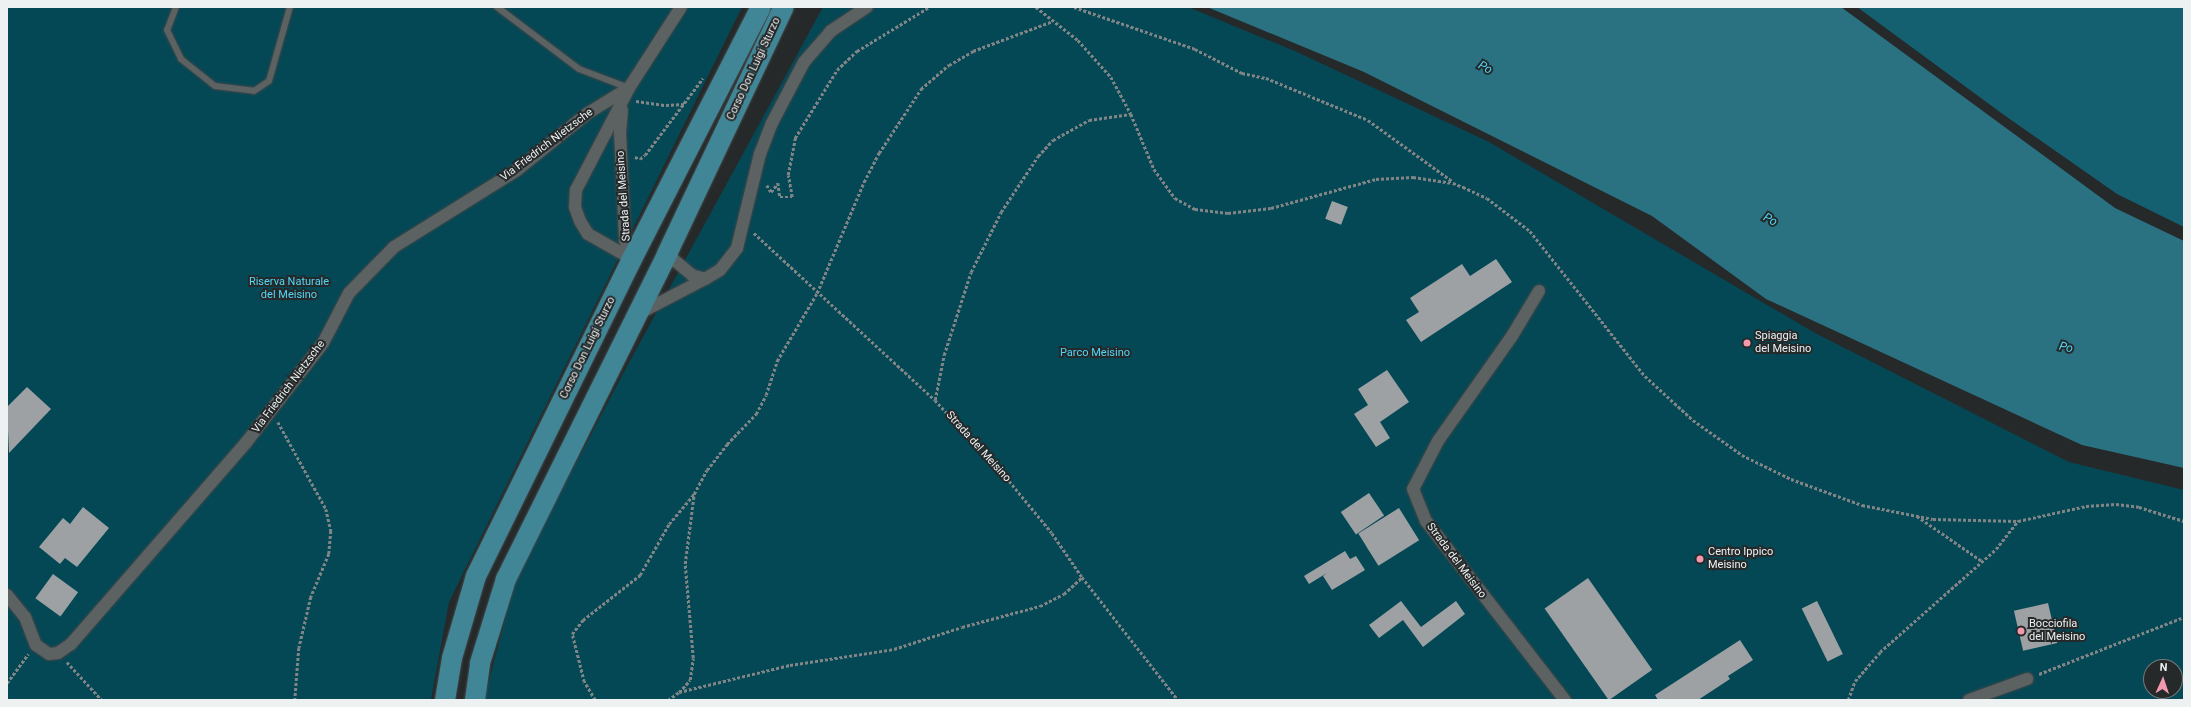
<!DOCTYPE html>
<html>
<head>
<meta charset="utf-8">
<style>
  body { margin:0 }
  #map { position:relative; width:2191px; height:707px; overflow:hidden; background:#25292a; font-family:Roboto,sans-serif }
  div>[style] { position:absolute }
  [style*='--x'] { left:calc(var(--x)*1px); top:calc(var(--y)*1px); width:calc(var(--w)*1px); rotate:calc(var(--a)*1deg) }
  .green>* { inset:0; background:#054855 }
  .forest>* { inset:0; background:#146070 }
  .water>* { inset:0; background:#2a7182 }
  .building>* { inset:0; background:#9da1a3; transform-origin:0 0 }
  .path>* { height:2.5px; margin-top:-1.25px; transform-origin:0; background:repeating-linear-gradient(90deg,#828586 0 3px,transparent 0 5px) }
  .roads { filter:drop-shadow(0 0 1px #444748) drop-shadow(0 0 1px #444748) }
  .lane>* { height:6px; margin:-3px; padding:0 3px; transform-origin:3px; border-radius:3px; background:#5c6162 }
  .street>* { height:12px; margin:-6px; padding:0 6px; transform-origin:6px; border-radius:6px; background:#5c6162 }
  .primary>* { height:20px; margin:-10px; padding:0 10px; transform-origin:10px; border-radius:10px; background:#408696 }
  .dots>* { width:11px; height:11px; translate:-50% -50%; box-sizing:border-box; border:2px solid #25292a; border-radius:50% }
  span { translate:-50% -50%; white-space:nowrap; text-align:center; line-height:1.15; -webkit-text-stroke:4px #25292a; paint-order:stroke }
  .street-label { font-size:11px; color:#eef1f2 }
  .park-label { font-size:11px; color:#51d8f7 }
  .poi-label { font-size:11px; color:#eef1f2 }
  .left { translate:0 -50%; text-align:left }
  .water-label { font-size:12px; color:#50d7f6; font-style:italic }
  .frame { position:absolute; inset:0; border:8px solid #eef1f2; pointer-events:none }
  .north { position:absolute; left:2143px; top:659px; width:40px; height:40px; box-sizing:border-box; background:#25292a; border:1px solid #75797a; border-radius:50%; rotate:3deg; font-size:11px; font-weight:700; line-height:16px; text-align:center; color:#eef1f2 }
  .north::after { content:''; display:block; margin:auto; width:14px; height:18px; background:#f29aad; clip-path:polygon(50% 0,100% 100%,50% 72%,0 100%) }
</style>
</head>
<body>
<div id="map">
  <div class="green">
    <i style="clip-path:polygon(7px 7px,742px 7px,449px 602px,431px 700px,7px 700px)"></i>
    <i style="clip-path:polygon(evenodd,823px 7px,1188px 7px,1297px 52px,1489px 142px,1815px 333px,2069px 462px,2184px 490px,2184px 700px,484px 700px,516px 577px,625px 370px,823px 7px,2151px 667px,2175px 667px,2175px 691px,2151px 691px,2151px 667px)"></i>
  </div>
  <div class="forest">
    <i style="clip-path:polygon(1857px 7px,2184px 7px,2184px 227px,2117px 194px,2004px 115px)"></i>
  </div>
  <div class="water">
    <i style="clip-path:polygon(1207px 7px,1841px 7px,2115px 208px,2184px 241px,2184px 468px,2082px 445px,1766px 299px,1652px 216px,1364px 72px)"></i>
  </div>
  <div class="building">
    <i style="left:1332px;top:201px;width:17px;height:19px;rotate:21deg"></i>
    <i style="clip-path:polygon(1496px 259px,1512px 282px,1421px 342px,1406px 320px,1419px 312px,1410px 298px,1462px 264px,1470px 276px)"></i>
    <i style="clip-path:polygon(1387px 370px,1409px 402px,1380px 422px,1390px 438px,1376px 447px,1354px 414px,1368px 405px,1358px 389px)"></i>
    <i style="clip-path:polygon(27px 387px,51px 409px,9px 453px,7px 407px)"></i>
    <i style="left:1369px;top:493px;width:27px;height:34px;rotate:56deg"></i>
    <i style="clip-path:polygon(83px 507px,109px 528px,77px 567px,65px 558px,60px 564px,39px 547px,63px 518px,70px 524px)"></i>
    <i style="left:1399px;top:508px;width:38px;height:48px;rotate:58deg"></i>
    <i style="clip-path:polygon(1345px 551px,1350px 559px,1356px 556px,1365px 570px,1332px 590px,1323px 576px,1327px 573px,1309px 584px,1304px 576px)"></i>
    <i style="left:53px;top:574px;width:31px;height:30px;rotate:36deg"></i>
    <i style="left:1588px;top:578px;width:112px;height:53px;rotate:55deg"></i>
    <i style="clip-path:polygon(1401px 601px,1421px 627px,1456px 601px,1465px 614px,1423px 647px,1403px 620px,1379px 638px,1369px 625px)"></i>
    <i style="left:1817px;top:601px;width:59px;height:17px;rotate:64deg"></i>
    <i style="left:2048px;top:603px;width:41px;height:35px;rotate:77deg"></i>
    <i style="clip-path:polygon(1740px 640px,1753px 660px,1728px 676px,1730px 679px,1698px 700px,1658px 700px,1655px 695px)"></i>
  </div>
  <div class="path">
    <i style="--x:1036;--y:7;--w:53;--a:38.2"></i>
    <i style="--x:1078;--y:40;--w:50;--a:48.3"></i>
    <i style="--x:1111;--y:77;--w:42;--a:61.6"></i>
    <i style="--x:1131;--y:114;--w:60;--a:67.3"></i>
    <i style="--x:1154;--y:169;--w:36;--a:54"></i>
    <i style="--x:1175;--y:198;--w:23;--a:29"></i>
    <i style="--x:1195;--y:209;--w:33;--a:7"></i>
    <i style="--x:1228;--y:213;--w:43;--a:-6.6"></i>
    <i style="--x:1271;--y:208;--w:109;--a:-15.4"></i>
    <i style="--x:1376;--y:179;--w:37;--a:-3"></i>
    <i style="--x:1413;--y:177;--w:40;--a:8.5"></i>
    <i style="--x:1453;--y:183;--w:11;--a:22"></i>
    <i style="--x:1463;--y:187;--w:26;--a:25"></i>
    <i style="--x:1487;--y:198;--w:54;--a:37.5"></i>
    <i style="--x:1530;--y:231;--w:185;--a:51.6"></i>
    <i style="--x:1645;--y:376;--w:65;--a:42.5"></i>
    <i style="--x:1693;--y:420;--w:60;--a:35.5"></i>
    <i style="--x:1742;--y:455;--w:55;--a:26.1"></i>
    <i style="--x:1791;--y:479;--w:76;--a:20.1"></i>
    <i style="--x:1862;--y:505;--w:72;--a:11.2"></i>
    <i style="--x:1933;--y:519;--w:85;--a:1.3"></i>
    <i style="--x:2018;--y:521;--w:70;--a:-12.4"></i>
    <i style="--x:2086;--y:506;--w:30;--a:-4"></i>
    <i style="--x:2116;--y:504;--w:23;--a:7"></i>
    <i style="--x:2139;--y:507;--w:47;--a:17.3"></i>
    <i style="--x:1074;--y:7;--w:128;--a:19.1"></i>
    <i style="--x:1195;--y:49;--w:53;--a:27.1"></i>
    <i style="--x:1242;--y:73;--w:25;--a:12"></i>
    <i style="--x:1266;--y:78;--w:110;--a:22.4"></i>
    <i style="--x:1368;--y:120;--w:104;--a:36"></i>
    <i style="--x:636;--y:101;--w:30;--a:8"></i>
    <i style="--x:666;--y:105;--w:19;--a:-3"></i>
    <i style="--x:635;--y:157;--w:5;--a:22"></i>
    <i style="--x:640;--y:159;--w:6;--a:-39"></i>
    <i style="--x:645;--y:155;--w:96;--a:-53"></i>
    <i style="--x:767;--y:185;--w:8;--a:60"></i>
    <i style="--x:771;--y:192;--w:11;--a:-52"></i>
    <i style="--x:778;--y:183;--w:14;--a:82"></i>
    <i style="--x:780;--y:197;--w:12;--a:0"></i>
    <i style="--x:792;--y:197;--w:22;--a:-100"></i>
    <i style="--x:788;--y:175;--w:38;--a:-79"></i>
    <i style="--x:795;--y:138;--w:80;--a:-58.3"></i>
    <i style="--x:837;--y:70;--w:28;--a:-44"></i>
    <i style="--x:857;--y:51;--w:84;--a:-31.4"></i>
    <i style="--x:754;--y:233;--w:246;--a:42.7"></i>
    <i style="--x:935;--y:400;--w:105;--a:47.3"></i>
    <i style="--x:1006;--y:477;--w:72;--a:50.6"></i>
    <i style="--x:1052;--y:533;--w:53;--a:55.7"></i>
    <i style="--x:1082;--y:577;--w:156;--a:52"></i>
    <i style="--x:935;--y:400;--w:46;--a:-78.7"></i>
    <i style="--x:944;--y:355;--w:87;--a:-72"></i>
    <i style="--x:971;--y:272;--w:67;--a:-63.4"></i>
    <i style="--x:1001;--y:212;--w:67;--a:-56.5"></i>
    <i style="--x:1038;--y:156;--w:22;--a:-47"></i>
    <i style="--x:1053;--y:140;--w:41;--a:-29.1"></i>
    <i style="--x:1089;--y:120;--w:42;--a:-8.1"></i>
    <i style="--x:278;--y:422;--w:99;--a:61.1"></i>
    <i style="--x:326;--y:509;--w:23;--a:77"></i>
    <i style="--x:331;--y:531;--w:23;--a:95"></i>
    <i style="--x:329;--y:554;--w:47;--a:112.7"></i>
    <i style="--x:311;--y:597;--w:52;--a:103.2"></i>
    <i style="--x:299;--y:648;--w:52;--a:94.4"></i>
    <i style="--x:1917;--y:516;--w:79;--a:34.7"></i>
    <i style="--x:67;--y:662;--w:52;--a:47.4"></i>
    <i style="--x:2039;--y:674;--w:156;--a:-21.5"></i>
    <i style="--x:7;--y:683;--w:36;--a:-54"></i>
    <i style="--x:679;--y:692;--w:16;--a:-47"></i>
    <i style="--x:690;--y:680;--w:22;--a:-82"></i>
    <i style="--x:693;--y:658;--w:94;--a:-94.9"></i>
    <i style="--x:685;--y:564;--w:71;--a:-82.7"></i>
    <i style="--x:595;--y:700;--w:21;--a:-121"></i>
    <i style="--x:584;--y:682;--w:49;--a:-104"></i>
    <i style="--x:572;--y:634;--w:18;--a:-52"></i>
    <i style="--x:583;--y:620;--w:73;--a:-38.3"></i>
    <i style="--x:640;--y:575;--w:59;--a:-60.4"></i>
    <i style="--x:669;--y:524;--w:39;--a:-50"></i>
    <i style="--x:694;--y:494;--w:27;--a:-62"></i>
    <i style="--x:707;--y:470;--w:33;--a:-52"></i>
    <i style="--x:727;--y:444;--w:42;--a:-46"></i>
    <i style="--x:756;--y:414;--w:21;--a:-62"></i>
    <i style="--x:766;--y:395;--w:36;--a:-72"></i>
    <i style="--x:777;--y:361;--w:79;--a:-59.5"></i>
    <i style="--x:817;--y:293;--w:121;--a:-67.1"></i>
    <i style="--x:864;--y:182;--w:33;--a:-63"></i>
    <i style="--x:879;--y:153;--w:77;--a:-56.7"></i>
    <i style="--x:921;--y:89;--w:37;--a:-41"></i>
    <i style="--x:949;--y:65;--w:28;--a:-30"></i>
    <i style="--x:973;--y:51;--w:85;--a:-20.6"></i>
    <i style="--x:668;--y:700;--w:14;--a:-36"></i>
    <i style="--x:679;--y:692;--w:114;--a:-13.7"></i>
    <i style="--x:790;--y:665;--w:105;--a:-8.7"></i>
    <i style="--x:894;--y:649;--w:71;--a:-17.9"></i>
    <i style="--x:962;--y:627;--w:81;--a:-15.1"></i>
    <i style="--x:1040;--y:606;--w:27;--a:-27"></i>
    <i style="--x:1064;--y:594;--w:25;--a:-43"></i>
    <i style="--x:1848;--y:700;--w:20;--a:-70"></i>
    <i style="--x:1855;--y:681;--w:38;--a:-49"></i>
    <i style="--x:1880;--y:652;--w:155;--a:-41.6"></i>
    <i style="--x:1996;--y:549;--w:36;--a:-52"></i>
  </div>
  <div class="roads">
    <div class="lane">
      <i style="--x:176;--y:7;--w:25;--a:111"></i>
      <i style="--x:167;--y:30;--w:32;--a:64"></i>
      <i style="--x:181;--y:59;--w:43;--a:38.5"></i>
      <i style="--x:215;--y:86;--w:39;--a:7"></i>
      <i style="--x:254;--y:91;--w:18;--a:-34"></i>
      <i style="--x:269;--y:81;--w:77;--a:-74.2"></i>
      <i style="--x:497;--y:7;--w:103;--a:37.1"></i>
      <i style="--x:579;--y:69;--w:53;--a:20.8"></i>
    </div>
    <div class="street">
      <i style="--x:622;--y:110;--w:22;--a:95"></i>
      <i style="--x:620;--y:132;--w:108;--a:87.3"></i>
      <i style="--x:625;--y:240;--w:20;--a:70"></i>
      <i style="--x:632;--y:259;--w:51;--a:-150.4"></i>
      <i style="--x:588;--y:234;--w:15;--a:-122"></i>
      <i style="--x:580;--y:221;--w:15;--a:-110"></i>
      <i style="--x:575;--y:207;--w:17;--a:-87"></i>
      <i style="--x:576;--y:190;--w:115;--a:-62.5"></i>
      <i style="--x:629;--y:88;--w:96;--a:-57.3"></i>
      <i style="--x:705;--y:279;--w:17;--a:-31"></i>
      <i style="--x:720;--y:270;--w:28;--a:-52"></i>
      <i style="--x:737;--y:248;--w:97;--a:-76.3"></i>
      <i style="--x:760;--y:154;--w:33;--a:-69"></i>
      <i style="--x:772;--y:123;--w:69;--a:-62.3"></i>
      <i style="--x:804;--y:62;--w:41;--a:-48.9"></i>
      <i style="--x:831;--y:31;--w:43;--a:-33.7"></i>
      <i style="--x:1539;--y:291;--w:52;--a:121"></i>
      <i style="--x:1512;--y:336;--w:128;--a:125.2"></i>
      <i style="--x:1438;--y:441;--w:54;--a:117.5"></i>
      <i style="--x:1413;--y:489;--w:35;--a:68"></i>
      <i style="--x:1426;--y:521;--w:227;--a:52.2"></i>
      <i style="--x:638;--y:314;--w:76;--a:-27.6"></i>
      <i style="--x:705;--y:279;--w:14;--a:-163"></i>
      <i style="--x:692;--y:275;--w:33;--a:-140"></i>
      <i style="--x:7;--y:595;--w:28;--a:51"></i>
      <i style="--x:25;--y:617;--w:30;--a:69"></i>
      <i style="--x:36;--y:645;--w:16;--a:35"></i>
      <i style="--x:49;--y:654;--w:9;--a:-6"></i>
      <i style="--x:58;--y:653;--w:16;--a:-35"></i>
      <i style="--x:71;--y:644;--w:265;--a:-49"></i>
      <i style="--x:245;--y:444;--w:128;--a:-52.3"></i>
      <i style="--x:323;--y:343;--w:56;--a:-62.5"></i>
      <i style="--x:349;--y:293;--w:64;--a:-45.6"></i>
      <i style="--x:394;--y:247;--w:145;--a:-32"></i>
      <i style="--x:517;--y:170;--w:91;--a:-38.8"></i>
      <i style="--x:588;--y:113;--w:48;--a:-31.4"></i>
      <i style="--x:1969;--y:700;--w:62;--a:-19.9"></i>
    </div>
    <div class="primary">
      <i style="--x:445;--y:700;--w:43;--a:-80.5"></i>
      <i style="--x:452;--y:658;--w:85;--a:-73.7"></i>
      <i style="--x:476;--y:576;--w:353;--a:-63.8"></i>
      <i style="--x:632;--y:259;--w:283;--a:-62.9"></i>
      <i style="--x:475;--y:700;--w:37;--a:-82"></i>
      <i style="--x:480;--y:663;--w:88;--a:-72.8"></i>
      <i style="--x:506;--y:579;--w:363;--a:-63.6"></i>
      <i style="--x:667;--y:254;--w:273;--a:-64.7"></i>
    </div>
  </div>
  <div class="dots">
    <i style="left:1747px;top:343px;background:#f29aad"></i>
    <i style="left:1700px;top:559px;background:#f29aad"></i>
    <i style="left:2021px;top:631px;background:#f29aad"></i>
  </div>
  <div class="street-label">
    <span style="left:754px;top:69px;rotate:-65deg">Corso Don Luigi Sturzo</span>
    <span style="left:547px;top:145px;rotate:-37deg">Via Friedrich Nietzsche</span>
    <span style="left:624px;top:196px;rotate:-94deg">Strada del Meisino</span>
    <span style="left:588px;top:348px;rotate:-64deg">Corso Don Luigi Sturzo</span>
    <span style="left:289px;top:387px;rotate:-53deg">Via Friedrich Nietzsche</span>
    <span style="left:978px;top:447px;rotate:48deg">Strada del Meisino</span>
    <span style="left:1456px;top:561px;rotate:53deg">Strada del Meisino</span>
  </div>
  <div class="park-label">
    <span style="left:289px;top:289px">Riserva Naturale<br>del Meisino</span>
    <span style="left:1095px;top:353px">Parco Meisino</span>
  </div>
  <div class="poi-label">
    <span class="left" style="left:1755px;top:343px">Spiaggia<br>del Meisino</span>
    <span class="left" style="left:1708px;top:559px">Centro Ippico<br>Meisino</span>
    <span class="left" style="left:2029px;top:631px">Bocciofila<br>del Meisino</span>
  </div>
  <div class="water-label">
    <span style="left:1485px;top:68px;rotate:28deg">Po</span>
    <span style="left:1770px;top:220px;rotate:28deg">Po</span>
    <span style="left:2066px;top:348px;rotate:13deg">Po</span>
  </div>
  <div class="frame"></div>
  <div class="north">N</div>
</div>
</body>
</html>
